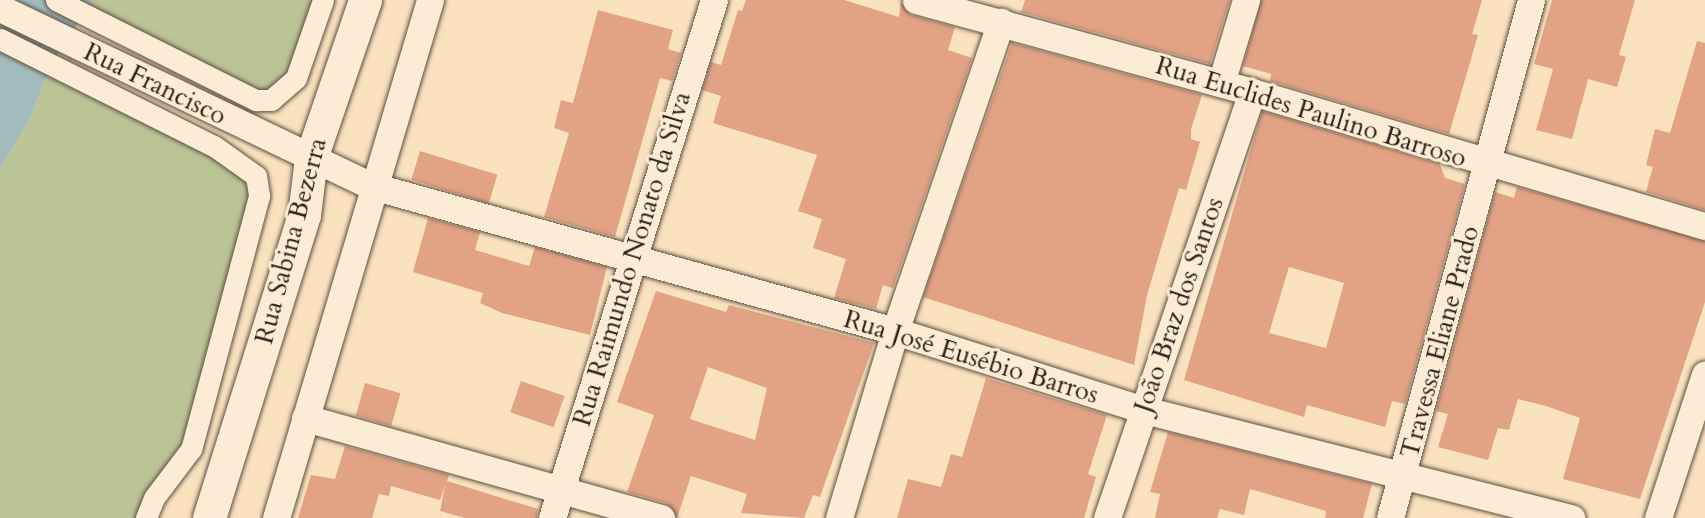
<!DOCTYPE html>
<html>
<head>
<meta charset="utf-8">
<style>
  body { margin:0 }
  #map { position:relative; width:1705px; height:518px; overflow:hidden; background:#fae2be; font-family:Cardo,serif }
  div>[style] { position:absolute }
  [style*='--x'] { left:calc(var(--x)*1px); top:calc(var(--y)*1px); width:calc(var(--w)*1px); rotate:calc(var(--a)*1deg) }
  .green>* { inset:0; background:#bac494 }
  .water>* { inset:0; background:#a2bcbc }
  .building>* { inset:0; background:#e2a385; transform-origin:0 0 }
  .roads { filter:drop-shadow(0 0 2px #5d4f42) drop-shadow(0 0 2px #5d4f42) }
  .pedestrian>* { height:21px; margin:-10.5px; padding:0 10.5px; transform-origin:10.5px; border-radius:10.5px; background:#fcecd5 }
  .minor>* { height:27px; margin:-13.5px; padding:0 13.5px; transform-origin:13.5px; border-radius:13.5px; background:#fcecd5 }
  .secondary>* { height:33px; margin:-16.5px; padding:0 16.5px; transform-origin:16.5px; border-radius:16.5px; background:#fcecd5 }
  span { translate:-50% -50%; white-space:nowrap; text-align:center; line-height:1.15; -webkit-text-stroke:6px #fcecd5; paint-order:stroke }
  .street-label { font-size:26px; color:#291e18 }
</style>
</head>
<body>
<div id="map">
  <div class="green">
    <i style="clip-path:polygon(93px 0,323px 0,296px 78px,271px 100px,83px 14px)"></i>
    <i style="clip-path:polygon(51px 65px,256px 176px,191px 449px,146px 518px,0 518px,0 169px,29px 121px)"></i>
  </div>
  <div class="water">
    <i style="clip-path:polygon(14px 0,93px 0,51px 65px,29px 121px,0 169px,0 22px)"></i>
  </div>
  <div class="building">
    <i style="clip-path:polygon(746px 0,844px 0,899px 17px,901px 2px,911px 15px,955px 27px,948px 50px,972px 58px,893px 288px,883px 285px,876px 309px,834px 298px,846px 259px,813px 248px,822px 219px,798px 211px,817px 155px,713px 123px,721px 96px,702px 90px,711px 62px,721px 65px,738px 10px,742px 11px)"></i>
    <i style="clip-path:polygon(1025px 0,1230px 0,1210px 64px,1021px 12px)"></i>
    <i style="clip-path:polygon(1261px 0,1482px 0,1472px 34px,1478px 35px,1449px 134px,1270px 81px,1271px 74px,1243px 66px)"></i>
    <i style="clip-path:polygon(1552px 0,1635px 0,1619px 55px,1626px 57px,1617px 87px,1588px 79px,1572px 139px,1536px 130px,1553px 69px,1534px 64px)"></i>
    <i style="clip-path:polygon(598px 10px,673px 30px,668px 49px,681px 53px,672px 81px,660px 78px,615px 237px,544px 217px,569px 133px,554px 128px,561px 100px,573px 103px)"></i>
    <i style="clip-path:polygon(1697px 41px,1705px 43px,1705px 210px,1646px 192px,1653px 167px,1646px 165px,1655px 129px,1670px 133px)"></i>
    <i style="clip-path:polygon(1012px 43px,1202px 95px,1191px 129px,1191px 139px,1200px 142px,1186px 190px,1179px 188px,1147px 295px,1134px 365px,923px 297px)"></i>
    <i style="clip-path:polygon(evenodd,1262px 111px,1440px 164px,1445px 178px,1465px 184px,1405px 404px,1392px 401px,1385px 427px,1307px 405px,1304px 417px,1184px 380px,1262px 111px,1289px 267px,1344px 283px,1326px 348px,1269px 333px,1289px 267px)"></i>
    <i style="left:420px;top:151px;width:81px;height:30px;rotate:17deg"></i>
    <i style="clip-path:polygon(1517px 187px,1705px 241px,1705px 302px,1640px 499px,1563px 479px,1580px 418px,1546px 406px,1518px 399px,1509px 430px,1498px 428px,1488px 460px,1438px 447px,1448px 414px,1436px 411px,1495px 192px,1514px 198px)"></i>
    <i style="clip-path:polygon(428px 218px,480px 232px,475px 250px,529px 266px,535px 247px,607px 267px,590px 335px,502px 313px,480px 303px,483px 293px,413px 272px)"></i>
    <i style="clip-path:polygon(evenodd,656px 291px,726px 312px,729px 305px,874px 343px,820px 497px,813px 495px,804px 518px,741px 513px,747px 494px,691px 476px,677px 518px,666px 503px,627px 492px,654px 415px,617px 402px,656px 291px,708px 367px,767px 388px,755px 440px,690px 419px,708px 367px)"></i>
    <i style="clip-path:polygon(986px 378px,1107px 415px,1088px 474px,1096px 477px,1084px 518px,897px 518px,908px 479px,941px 487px,951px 454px,962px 457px)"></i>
    <i style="left:521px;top:381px;width:46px;height:33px;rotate:19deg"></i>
    <i style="left:365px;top:383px;width:37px;height:34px;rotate:16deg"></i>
    <i style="clip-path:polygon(1168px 432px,1372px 484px,1363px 518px,1325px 518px,1326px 511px,1250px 489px,1244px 515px,1220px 509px,1217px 518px,1155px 518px,1160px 494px,1150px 492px)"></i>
    <i style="clip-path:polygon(345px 446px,449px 475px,447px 481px,538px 509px,537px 518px,465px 518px,440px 511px,445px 485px,440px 500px,391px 486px,389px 496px,379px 494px,372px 518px,298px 518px,311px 475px,335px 479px)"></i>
  </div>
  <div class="roads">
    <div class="pedestrian">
      <i style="--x:56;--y:0;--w:224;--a:26.6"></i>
      <i style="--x:256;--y:100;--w:15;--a:0"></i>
      <i style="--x:271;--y:100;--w:33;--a:-41"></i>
      <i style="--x:296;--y:78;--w:83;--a:-70.9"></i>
      <i style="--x:0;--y:39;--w:239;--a:26.6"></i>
      <i style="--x:214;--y:146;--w:52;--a:35.5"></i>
      <i style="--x:256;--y:176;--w:20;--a:81"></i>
      <i style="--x:259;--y:196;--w:262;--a:105"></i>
      <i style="--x:191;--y:449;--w:61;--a:127.1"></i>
      <i style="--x:154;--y:498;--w:22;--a:112"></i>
    </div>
    <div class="minor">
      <i style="--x:916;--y:0;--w:348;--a:15.3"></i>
      <i style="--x:1252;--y:92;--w:472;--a:16.5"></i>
      <i style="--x:0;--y:8;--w:412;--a:25.6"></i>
      <i style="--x:372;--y:186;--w:543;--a:15.5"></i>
      <i style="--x:895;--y:331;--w:261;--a:17.6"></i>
      <i style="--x:1144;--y:410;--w:441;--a:14.2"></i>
      <i style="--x:1221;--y:83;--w:87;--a:-73.2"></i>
      <i style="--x:305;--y:418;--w:370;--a:15.7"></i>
      <i style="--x:276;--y:518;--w:540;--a:-73.44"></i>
      <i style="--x:552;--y:518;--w:543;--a:-72.63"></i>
      <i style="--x:839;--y:518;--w:195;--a:-73.3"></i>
      <i style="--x:895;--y:331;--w:327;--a:-71.1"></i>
      <i style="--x:1107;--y:518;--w:450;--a:-71.2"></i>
      <i style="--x:1390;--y:518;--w:537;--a:-74.77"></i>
      <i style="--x:1658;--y:518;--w:151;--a:-71.9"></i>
    </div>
    <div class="secondary">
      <i style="--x:209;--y:518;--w:318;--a:-72.6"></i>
      <i style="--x:304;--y:215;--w:57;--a:-83"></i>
      <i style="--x:311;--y:158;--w:167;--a:-71.1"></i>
    </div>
  </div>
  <div class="street-label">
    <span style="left:155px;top:84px;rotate:26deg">Rua Francisco</span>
    <span style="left:1311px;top:112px;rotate:17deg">Rua Euclides Paulino Barroso</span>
    <span style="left:291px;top:241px;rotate:-75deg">Rua Sabina Bezerra</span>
    <span style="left:632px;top:259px;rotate:-73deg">Rua Raimundo Nonato da Silva</span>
    <span style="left:1179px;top:305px;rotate:-71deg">João Braz dos Santos</span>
    <span style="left:1440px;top:342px;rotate:-75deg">Travessa Eliane Prado</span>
    <span style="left:971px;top:357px;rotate:17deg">Rua José Eusébio Barros</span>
  </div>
</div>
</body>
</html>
